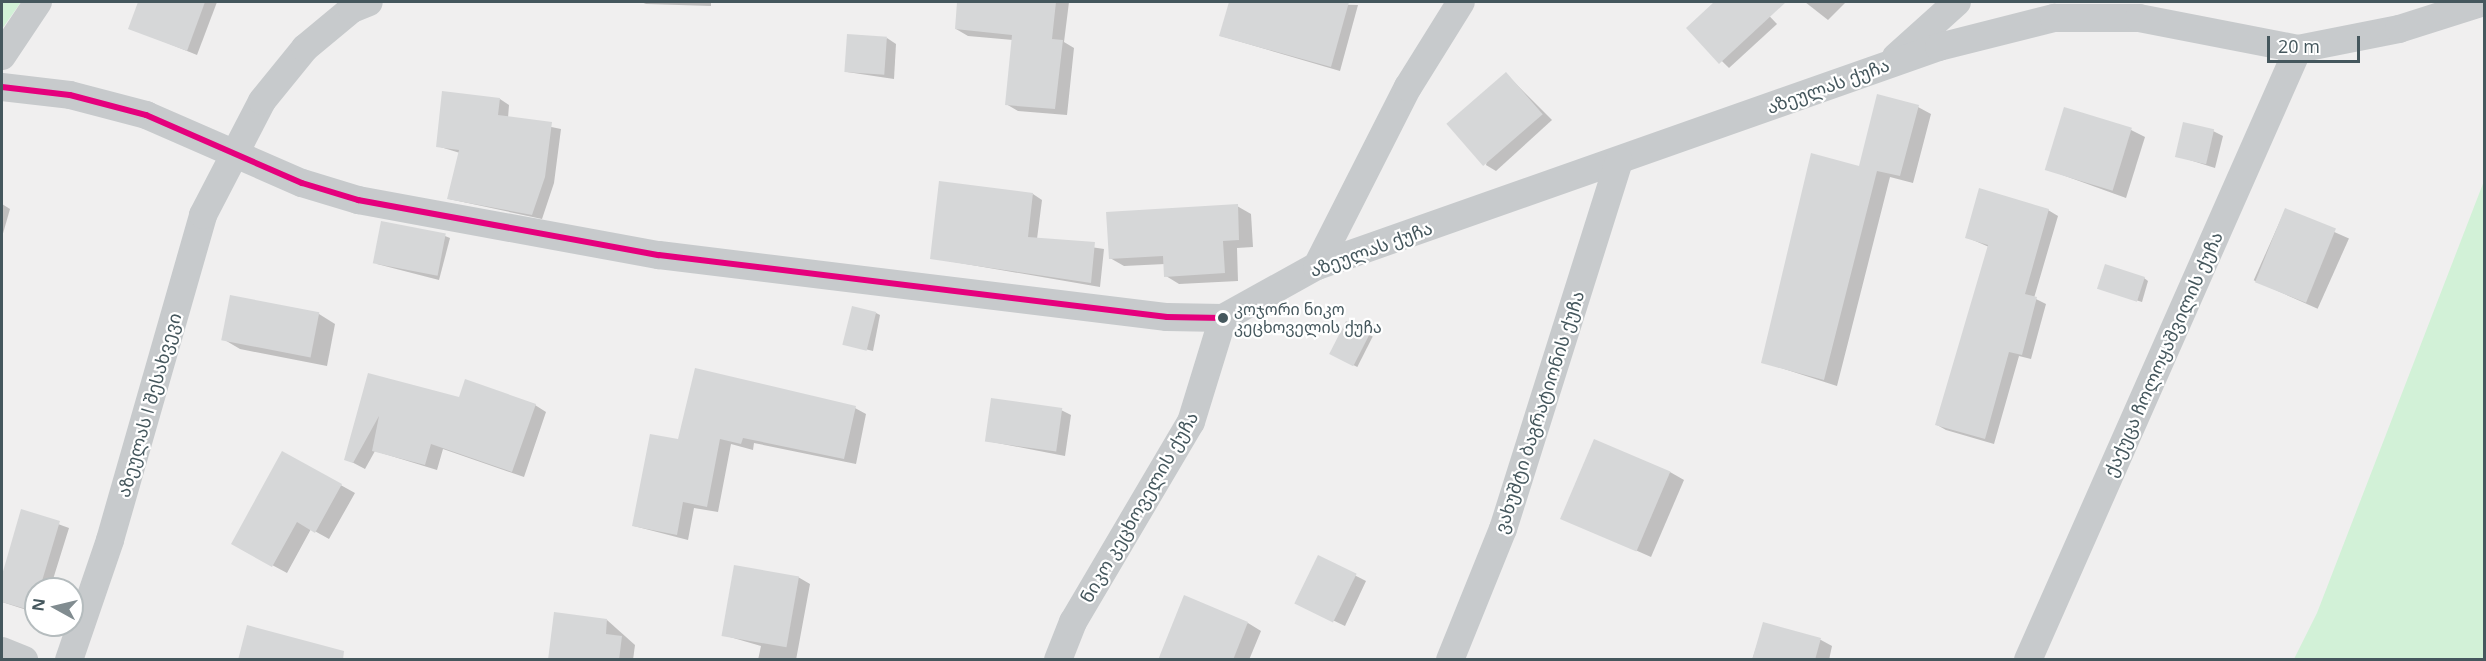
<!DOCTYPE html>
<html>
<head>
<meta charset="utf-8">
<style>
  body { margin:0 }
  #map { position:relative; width:2486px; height:661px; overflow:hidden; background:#f0efef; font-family:"Open Sans","Noto Sans Georgian",sans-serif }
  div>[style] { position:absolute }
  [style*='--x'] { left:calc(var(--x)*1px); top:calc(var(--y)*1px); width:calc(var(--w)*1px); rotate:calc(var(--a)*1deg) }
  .green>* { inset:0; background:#d2f1d7 }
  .shadow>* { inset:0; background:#0003; transform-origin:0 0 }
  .building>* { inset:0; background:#d6d7d8; transform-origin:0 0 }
  .street>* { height:28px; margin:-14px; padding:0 14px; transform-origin:14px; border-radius:14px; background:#c7cacc }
  .bus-1>* { height:6px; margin:-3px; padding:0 3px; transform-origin:3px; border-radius:3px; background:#e5007d }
  .dots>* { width:16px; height:16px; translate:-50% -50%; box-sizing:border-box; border:3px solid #fff; border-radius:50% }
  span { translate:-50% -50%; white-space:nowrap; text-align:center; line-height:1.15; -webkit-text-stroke:4.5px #fff; paint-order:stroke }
  .bus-label { font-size:16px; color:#45575d }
  .left { translate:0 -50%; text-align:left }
  .street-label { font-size:18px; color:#45575d }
  .frame { position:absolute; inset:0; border:3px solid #45575d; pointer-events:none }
  .north { position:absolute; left:24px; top:577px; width:60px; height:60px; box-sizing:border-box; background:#fff; border:2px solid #b5bcbe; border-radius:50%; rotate:278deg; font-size:16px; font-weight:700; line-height:24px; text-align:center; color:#45575d }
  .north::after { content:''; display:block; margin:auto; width:21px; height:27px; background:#818c90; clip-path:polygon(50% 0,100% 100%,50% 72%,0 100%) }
  .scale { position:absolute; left:2267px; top:36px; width:93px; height:27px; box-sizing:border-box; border:3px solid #45575d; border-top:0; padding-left:8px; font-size:18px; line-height:21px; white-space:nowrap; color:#45575d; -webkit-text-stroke:4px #fff; paint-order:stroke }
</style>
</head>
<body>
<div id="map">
  <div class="green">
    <i style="clip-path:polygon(2px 2px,21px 2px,2px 29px)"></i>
    <i style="clip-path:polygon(2484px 181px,2484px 659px,2294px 659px,2317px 613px)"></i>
  </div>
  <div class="shadow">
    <i style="clip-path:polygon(140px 2px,217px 2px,197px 55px,130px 28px)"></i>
    <i style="clip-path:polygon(641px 2px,711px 2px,711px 6px,646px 4px)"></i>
    <i style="clip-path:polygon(984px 2px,1069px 2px,1064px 42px,1074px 48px,1067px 115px,1018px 111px,1006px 104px,1013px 40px,968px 36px,956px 29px)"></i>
    <i style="clip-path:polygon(1230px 2px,1358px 5px,1340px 71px,1221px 36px)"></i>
    <i style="clip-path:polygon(1716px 2px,1756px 2px,1777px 24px,1729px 68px,1688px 28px)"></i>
    <i style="clip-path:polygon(1805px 2px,1846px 2px,1828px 20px)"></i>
    <i style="clip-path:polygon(887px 38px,896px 44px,894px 79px,847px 72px)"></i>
    <i style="clip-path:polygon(1506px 74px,1552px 120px,1496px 171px,1486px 165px)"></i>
    <i style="clip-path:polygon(500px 99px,509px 105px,508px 118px,561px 129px,554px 183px,542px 219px,449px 199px,460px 153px,437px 146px)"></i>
    <i style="clip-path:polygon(1918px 107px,1931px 114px,1913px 183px,1890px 177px,1837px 386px,1762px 362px,1860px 167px)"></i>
    <i style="clip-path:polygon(2131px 130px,2145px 137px,2126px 198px,2046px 169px)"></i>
    <i style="clip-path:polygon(2213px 131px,2223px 136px,2215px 168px,2177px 156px)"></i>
    <i style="clip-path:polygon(1033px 194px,1042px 200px,1037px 239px,1104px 249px,1100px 287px,931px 258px)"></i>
    <i style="clip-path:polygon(2px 204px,10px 209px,2px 237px)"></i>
    <i style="clip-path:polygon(1237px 206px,1251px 214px,1253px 247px,1237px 248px,1238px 281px,1179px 284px,1166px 276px,1165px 264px,1124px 266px,1110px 258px)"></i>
    <i style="clip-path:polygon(2048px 210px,2058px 216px,2034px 298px,2046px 304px,2031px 359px,2019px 356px,1994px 444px,1946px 430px,1937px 425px,1989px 247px,1966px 237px)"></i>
    <i style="left:2285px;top:210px;width:70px;height:77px;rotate:24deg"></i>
    <i style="clip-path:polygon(445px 236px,450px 238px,439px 280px,377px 264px)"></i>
    <i style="clip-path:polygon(2144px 278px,2148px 281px,2142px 302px,2104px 290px)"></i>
    <i style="clip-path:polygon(231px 297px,319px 314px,335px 324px,327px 366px,240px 349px,223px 339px)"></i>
    <i style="clip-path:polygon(876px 313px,880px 315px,873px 351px,845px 344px)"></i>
    <i style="left:1346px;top:323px;width:30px;height:34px;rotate:27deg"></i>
    <i style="clip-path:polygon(369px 375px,460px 399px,535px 405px,546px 412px,524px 477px,443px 449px,437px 470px,375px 451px,365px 469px,346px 459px)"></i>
    <i style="clip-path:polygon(855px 408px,866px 414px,856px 464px,754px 443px,753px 450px,731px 444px,718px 512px,694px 508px,688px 540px,634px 526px,679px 441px)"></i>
    <i style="clip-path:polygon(1061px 410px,1071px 415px,1065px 456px,987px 441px)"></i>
    <i style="clip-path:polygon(283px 453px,355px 493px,329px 539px,311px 529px,287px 573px,233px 544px)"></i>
    <i style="clip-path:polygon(1670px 472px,1684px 480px,1651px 557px,1563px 518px)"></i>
    <i style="clip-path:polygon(22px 511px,69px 528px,50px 589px,36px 589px,36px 613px,2px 602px,2px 580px)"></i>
    <i style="clip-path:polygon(1319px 557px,1366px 581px,1345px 626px,1307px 608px)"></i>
    <i style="clip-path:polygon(798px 577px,810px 584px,796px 660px,758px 660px,761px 646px,723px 635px)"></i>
    <i style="clip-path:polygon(607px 620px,635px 645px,633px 660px,550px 660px)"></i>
    <i style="clip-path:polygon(1248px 623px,1261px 631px,1249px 660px,1161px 660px)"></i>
    <i style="clip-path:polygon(1764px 624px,1821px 640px,1832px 646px,1829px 660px,1752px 660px)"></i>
  </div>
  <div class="building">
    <i style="clip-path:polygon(138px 2px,205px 2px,187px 51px,128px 29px)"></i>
    <i style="clip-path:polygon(957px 2px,1056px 2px,1052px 39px,1063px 40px,1055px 109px,1005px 105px,1012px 35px,955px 29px)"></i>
    <i style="clip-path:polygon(1229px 2px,1349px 2px,1331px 67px,1219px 36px)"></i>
    <i style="clip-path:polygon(1714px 2px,1786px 2px,1719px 64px,1686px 28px)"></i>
    <i style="left:847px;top:34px;width:40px;height:38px;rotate:4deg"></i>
    <i style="left:1506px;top:72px;width:56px;height:79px;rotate:49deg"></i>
    <i style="clip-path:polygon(442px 91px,500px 98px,498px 115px,552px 122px,545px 177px,532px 215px,447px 199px,459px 150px,436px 147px)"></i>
    <i style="clip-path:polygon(1877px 94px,1919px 105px,1900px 176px,1877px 171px,1824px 380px,1761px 363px,1811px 153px,1859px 166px)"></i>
    <i style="left:2064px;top:107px;width:71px;height:66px;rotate:17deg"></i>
    <i style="left:2183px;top:122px;width:32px;height:36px;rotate:13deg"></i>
    <i style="clip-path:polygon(939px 181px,1033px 193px,1028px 237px,1095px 242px,1091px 283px,930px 259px)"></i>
    <i style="clip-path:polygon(1979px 188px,2049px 209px,2025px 294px,2037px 297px,2022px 355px,2009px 352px,1985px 439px,1935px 425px,1988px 245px,1965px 238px)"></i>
    <i style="clip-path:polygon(1238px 204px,1239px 240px,1223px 241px,1225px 273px,1164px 277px,1163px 256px,1109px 259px,1106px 212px)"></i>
    <i style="left:2285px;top:208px;width:55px;height:80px;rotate:22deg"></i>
    <i style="left:381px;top:221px;width:66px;height:43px;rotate:11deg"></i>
    <i style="left:2105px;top:264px;width:42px;height:26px;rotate:18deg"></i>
    <i style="left:230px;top:295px;width:91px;height:46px;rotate:11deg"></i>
    <i style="left:852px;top:306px;width:25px;height:40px;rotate:14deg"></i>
    <i style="left:1346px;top:321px;width:27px;height:37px;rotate:27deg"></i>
    <i style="clip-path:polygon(695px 368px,856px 406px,844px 459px,743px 438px,741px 444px,720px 439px,707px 507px,683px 502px,677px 535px,632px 526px,650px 434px,678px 439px)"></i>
    <i style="clip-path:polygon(368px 373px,459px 397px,465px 379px,536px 404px,512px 472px,431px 444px,425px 465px,372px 451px,379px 416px,353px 463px,344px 460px)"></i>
    <i style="left:991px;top:398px;width:72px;height:44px;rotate:8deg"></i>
    <i style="left:1594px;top:439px;width:83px;height:87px;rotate:23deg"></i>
    <i style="clip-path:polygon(282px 451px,342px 484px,315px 533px,297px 522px,272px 567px,231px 544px)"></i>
    <i style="clip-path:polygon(21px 509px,60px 521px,33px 611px,2px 602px,2px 575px)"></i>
    <i style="left:1318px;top:555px;width:43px;height:54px;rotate:26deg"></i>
    <i style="left:734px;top:565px;width:66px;height:72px;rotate:10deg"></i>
    <i style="clip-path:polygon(1184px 595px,1248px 622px,1233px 660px,1158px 660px)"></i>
    <i style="clip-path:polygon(554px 612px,607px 619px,606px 634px,622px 636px,619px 660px,548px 660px)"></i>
    <i style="clip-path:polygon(1763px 622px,1821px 638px,1815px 660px,1752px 660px)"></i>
    <i style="clip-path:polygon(247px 625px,344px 651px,343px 660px,238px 660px)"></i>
  </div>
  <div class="street">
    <i style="--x:2;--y:56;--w:65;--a:-56.3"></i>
    <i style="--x:1896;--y:57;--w:82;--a:-42"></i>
    <i style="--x:2;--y:87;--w:68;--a:6.7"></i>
    <i style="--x:70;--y:95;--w:79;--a:14.7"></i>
    <i style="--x:146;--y:115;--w:170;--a:23.6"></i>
    <i style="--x:302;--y:183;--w:59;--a:16.9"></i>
    <i style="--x:358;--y:200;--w:306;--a:10.4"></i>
    <i style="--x:659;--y:255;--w:512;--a:6.96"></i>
    <i style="--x:1167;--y:317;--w:56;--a:1"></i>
    <i style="--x:1223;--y:318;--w:107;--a:-29"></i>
    <i style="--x:1317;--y:266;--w:659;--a:-19.4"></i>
    <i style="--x:1939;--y:47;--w:119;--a:-14.2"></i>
    <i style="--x:2054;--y:18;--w:85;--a:0"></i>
    <i style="--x:2139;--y:18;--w:162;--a:11"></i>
    <i style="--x:2298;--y:49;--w:103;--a:-11.2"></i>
    <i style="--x:2399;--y:29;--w:89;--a:-17.6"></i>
    <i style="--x:1317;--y:266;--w:201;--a:-63.1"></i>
    <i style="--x:1408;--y:87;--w:100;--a:-58.1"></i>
    <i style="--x:2;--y:651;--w:24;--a:22"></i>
    <i style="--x:69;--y:660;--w:127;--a:-71.1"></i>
    <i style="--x:110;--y:540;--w:338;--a:-74"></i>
    <i style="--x:203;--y:215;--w:128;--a:-62.6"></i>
    <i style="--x:262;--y:101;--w:68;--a:-50.9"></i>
    <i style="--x:305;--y:48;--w:61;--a:-39.7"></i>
    <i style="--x:352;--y:9;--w:18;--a:-22"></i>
    <i style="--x:1058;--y:660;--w:41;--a:-68.5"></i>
    <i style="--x:1073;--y:622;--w:232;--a:-59.5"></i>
    <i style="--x:1191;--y:422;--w:109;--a:-72.9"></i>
    <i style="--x:1450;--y:660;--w:141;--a:-68"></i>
    <i style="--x:1503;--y:529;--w:386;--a:-72.5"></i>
    <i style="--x:2028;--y:660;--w:668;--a:-66.16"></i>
  </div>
  <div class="bus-1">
    <i style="--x:2;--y:87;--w:68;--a:6.7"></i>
    <i style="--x:70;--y:95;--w:79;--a:14.7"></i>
    <i style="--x:146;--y:115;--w:170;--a:23.6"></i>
    <i style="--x:302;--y:183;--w:59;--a:16.9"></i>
    <i style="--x:358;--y:200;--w:306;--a:10.4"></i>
    <i style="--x:659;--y:255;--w:512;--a:6.96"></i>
    <i style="--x:1167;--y:317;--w:56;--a:1"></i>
  </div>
  <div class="dots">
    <i style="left:1223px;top:318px;background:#45575d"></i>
  </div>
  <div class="bus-label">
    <span class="left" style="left:1234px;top:318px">კოჯორი ნიკო<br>კეცხოველის ქუჩა</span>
  </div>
  <div class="street-label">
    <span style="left:1828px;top:86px;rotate:-20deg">აზეულას ქუჩა</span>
    <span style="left:1371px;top:249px;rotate:-20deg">აზეულას ქუჩა</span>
    <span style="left:2163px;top:354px;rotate:-66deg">ქაქუცა ჩოლოყაშვილის ქუჩა</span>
    <span style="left:149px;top:405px;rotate:-74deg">აზეულას I შესახვევი</span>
    <span style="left:1539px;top:412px;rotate:-72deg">ვახუშტი ბაგრატიონის ქუჩა</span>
    <span style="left:1139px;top:507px;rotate:-60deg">ნიკო კეცხოველის ქუჩა</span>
  </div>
  <div class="frame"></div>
  <div class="north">N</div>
  <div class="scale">20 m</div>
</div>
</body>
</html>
